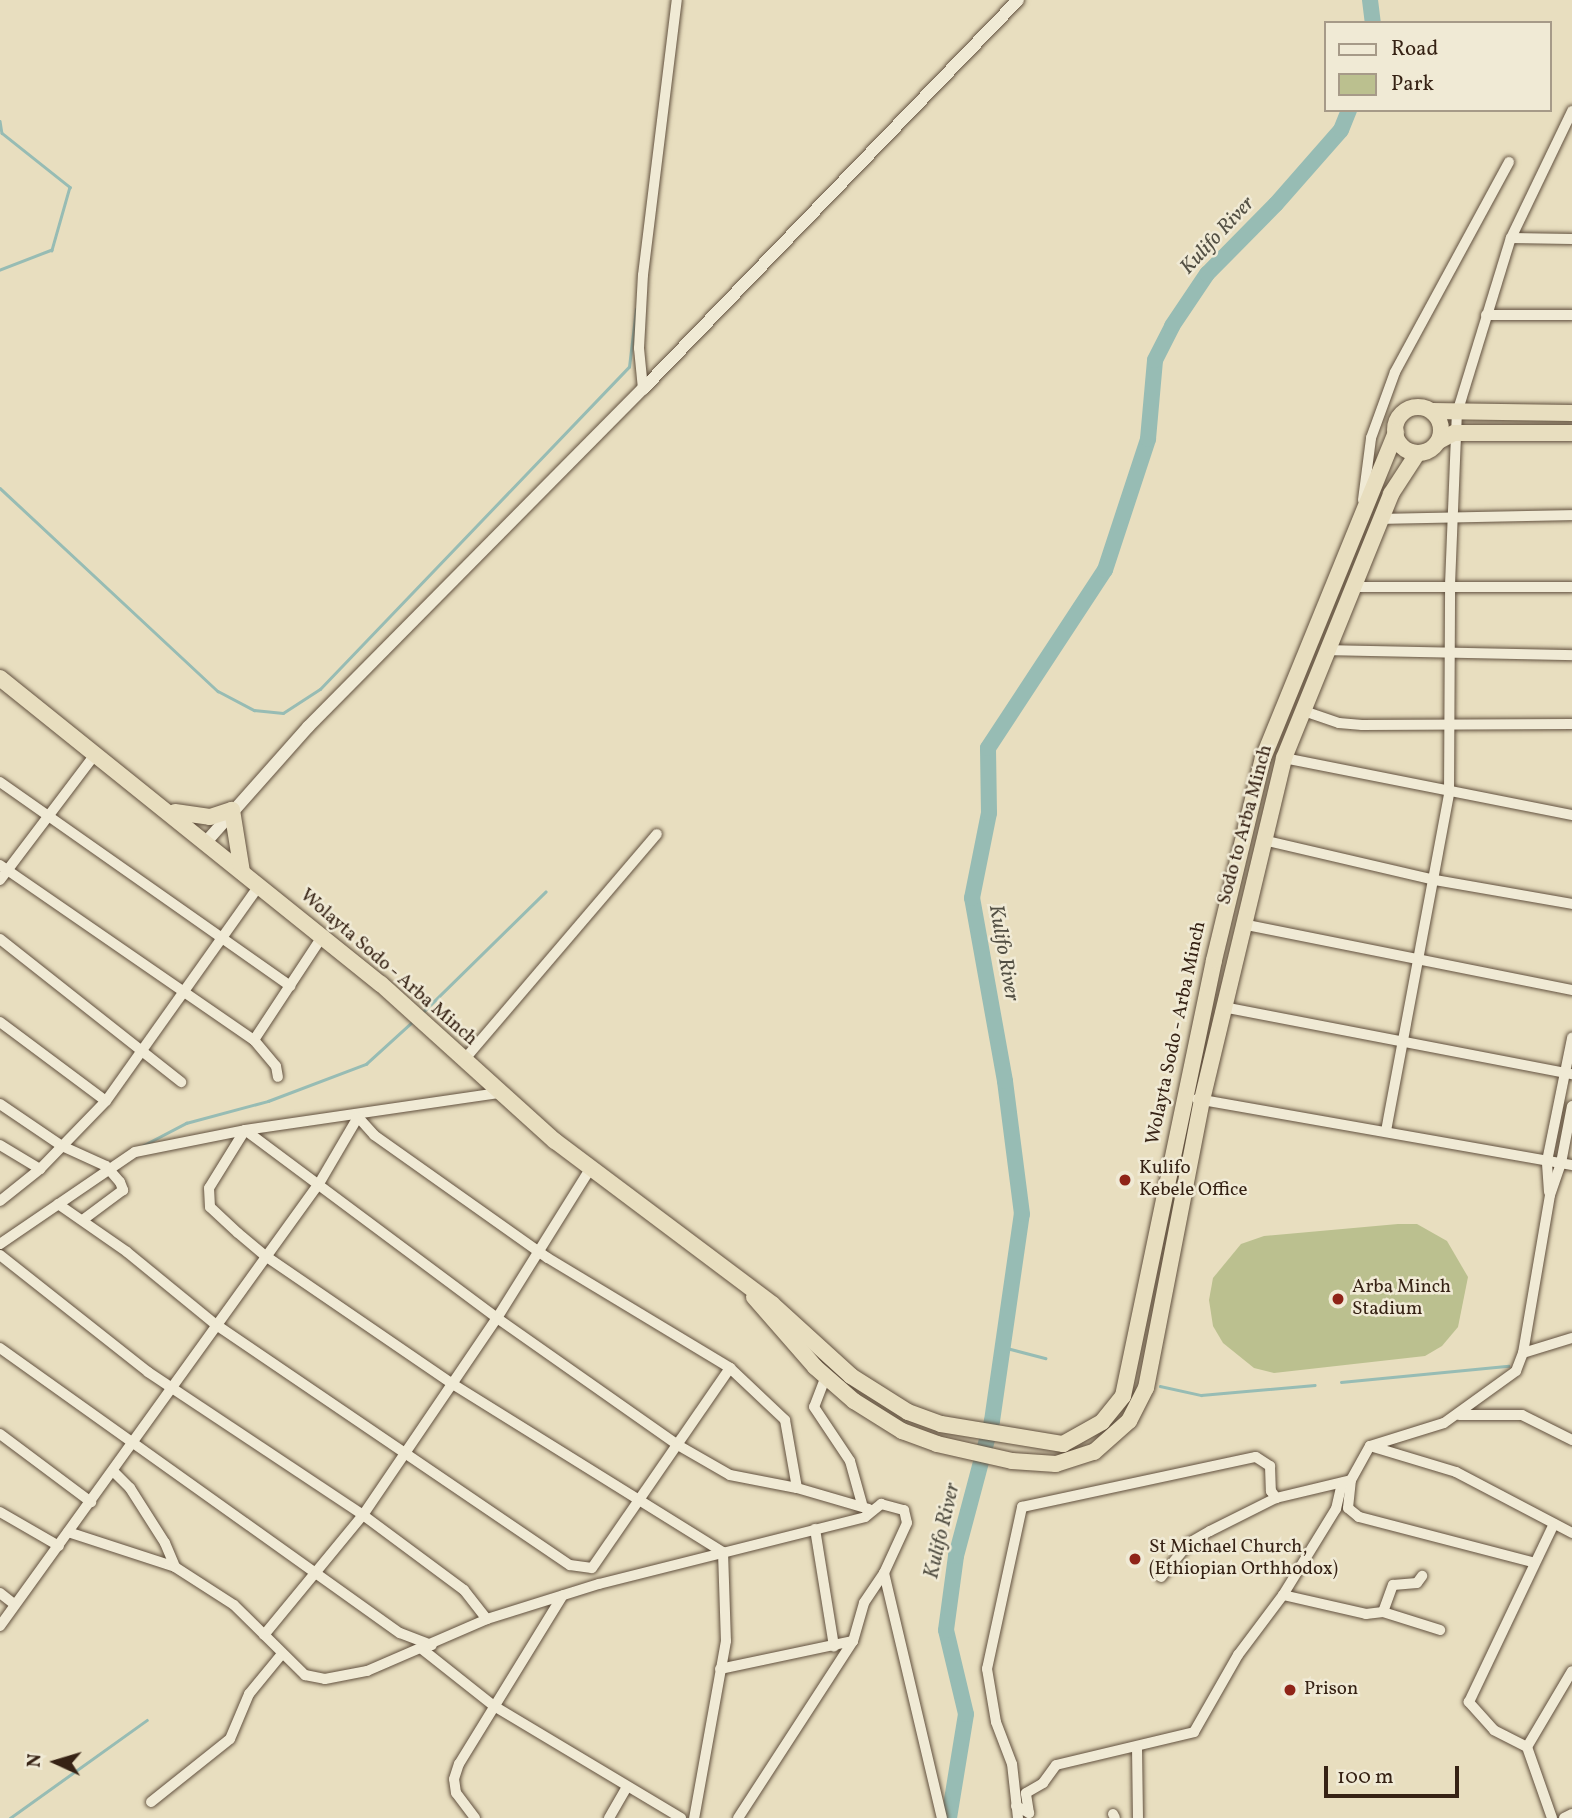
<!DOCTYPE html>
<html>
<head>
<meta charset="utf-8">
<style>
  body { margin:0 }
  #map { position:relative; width:1572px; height:1818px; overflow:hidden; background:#e8debf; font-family:Vollkorn,serif }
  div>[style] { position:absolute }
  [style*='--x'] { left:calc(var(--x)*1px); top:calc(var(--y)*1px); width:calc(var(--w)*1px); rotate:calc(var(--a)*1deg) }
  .green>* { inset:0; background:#bbc08f }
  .stream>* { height:2.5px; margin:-1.25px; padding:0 1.25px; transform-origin:1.25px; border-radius:1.25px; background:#97bcb4 }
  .river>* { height:16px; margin:-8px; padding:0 8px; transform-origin:8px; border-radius:8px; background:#97bcb4 }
  .roads { filter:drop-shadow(0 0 2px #62513f) drop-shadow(0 0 2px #62513f) }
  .minor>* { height:10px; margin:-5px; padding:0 5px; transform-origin:5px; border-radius:5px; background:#f0ead5 }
  .tertiary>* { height:12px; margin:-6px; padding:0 6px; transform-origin:6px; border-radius:6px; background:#f0ead5 }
  .trunk>* { height:16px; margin:-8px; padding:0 8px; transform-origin:8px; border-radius:8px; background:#e8debf }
  .trunk>.ring { margin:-8px; padding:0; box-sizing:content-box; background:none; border:16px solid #e8debf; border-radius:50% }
  .dots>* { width:19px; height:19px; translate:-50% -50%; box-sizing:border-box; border:4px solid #f0ead5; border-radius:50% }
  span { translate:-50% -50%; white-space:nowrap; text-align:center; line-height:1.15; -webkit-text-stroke:5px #f0ead5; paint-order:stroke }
  .street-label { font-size:19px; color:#362214 }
  .poi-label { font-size:19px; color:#362214 }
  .left { translate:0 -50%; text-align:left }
  .water-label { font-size:21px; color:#535044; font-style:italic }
  .legend { position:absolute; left:1324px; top:21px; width:228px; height:91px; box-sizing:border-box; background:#f0ead5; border:2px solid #a69a88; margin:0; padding:9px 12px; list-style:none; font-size:21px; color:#362214 }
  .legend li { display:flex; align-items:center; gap:14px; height:35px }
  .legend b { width:35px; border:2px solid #a69a88 }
  .north { position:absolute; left:21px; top:1727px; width:70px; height:70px; -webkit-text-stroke:5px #f0ead5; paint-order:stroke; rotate:274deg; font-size:19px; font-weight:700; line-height:28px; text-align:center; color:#362214 }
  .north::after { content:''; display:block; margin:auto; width:24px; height:32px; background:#362214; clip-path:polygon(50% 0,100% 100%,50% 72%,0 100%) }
  .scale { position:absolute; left:1324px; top:1766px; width:135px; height:32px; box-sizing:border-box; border:4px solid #362214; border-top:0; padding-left:9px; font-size:21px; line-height:24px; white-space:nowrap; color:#362214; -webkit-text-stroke:5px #f0ead5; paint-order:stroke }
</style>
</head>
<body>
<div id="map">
  <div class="green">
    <i style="clip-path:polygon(1398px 1224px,1417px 1224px,1447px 1241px,1468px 1277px,1458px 1327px,1442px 1346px,1425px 1356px,1274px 1373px,1254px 1368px,1223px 1343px,1213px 1326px,1209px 1300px,1213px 1278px,1241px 1244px,1264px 1236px)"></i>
  </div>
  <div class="stream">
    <i style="--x:0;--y:121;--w:12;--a:81"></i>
    <i style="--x:2;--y:133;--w:87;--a:38.5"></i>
    <i style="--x:70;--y:187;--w:66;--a:105.9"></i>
    <i style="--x:52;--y:250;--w:56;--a:159"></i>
    <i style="--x:0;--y:488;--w:298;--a:43"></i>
    <i style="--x:218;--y:691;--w:41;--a:27.8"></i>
    <i style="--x:254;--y:710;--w:29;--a:6"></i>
    <i style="--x:283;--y:713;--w:44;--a:-33"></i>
    <i style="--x:320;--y:689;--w:446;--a:-46.2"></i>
    <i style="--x:629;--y:367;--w:58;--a:-83.1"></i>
    <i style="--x:422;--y:1013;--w:173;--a:-44.5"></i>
    <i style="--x:142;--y:1146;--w:50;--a:-27.6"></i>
    <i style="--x:186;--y:1123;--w:85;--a:-15"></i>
    <i style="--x:268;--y:1101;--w:105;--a:-20.7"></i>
    <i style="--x:366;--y:1064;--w:62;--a:-42.4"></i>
    <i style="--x:999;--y:1346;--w:48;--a:14.6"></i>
    <i style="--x:1341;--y:1382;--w:168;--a:-5.5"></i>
    <i style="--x:1160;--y:1386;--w:42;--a:12.4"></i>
    <i style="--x:1201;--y:1395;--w:114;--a:-5"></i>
    <i style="--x:10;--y:1818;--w:168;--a:-35.6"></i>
  </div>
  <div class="river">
    <i style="--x:1370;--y:0;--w:23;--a:83"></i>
    <i style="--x:949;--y:1818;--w:105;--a:-80.7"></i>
    <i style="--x:966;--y:1714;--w:86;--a:-103.4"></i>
    <i style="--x:946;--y:1630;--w:75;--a:-82.3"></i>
    <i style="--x:956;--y:1556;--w:140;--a:-75.1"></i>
    <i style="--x:992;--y:1421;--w:209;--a:-81.8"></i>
    <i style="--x:1022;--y:1214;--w:134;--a:-97.3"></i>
    <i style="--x:1005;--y:1081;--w:186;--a:-100.2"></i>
    <i style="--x:972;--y:898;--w:87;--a:-78.7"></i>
    <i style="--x:989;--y:813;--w:65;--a:-90.9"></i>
    <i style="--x:988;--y:748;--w:213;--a:-56.7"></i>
    <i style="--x:1105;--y:570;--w:138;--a:-71.8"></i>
    <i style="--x:1148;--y:439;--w:79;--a:-84.9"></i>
    <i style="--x:1155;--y:360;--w:38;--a:-63"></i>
    <i style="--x:1172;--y:326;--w:63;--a:-56.1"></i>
    <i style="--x:1207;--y:274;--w:98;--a:-45.4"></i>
    <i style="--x:1276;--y:204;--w:98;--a:-48.7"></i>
    <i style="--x:1341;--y:130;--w:22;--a:-68"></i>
  </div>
  <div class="roads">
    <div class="minor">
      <i style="--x:1511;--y:238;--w:61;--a:0.9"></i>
      <i style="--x:1486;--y:315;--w:86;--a:0"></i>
      <i style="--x:643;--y:389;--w:41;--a:-95.6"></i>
      <i style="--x:639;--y:348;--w:73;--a:-86.9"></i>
      <i style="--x:643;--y:275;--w:277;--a:-83"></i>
      <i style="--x:1363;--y:500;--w:63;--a:-82.6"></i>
      <i style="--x:1371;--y:438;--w:70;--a:-70"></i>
      <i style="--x:1395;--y:372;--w:239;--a:-61.5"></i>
      <i style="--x:1382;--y:519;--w:190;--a:-1.2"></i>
      <i style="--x:1353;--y:587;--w:219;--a:0"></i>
      <i style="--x:1327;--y:650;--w:245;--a:1.2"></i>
      <i style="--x:1301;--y:710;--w:40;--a:18.9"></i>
      <i style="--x:1339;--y:723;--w:23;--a:5"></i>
      <i style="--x:1362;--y:725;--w:210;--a:-0.3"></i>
      <i style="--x:1284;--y:758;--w:294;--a:11.2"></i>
      <i style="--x:0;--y:782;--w:355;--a:35.1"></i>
      <i style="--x:1263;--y:840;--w:177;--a:13.1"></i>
      <i style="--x:1435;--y:880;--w:139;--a:9.9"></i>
      <i style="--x:0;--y:865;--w:308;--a:34.6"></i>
      <i style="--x:254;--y:1040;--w:34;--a:50"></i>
      <i style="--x:276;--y:1066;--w:11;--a:80"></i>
      <i style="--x:0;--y:880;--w:159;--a:-52.9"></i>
      <i style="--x:1242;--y:924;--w:337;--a:11.3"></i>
      <i style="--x:0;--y:939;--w:231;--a:38.3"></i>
      <i style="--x:1223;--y:1007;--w:355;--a:10.9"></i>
      <i style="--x:0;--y:1022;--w:132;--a:36.7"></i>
      <i style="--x:254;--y:1040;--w:123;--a:-56.6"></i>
      <i style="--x:464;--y:1060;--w:297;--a:-49.5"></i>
      <i style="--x:1197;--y:1099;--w:381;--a:10"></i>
      <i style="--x:0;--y:1104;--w:75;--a:34.1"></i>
      <i style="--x:62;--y:1146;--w:48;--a:24.4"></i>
      <i style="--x:106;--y:1166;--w:21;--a:49"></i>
      <i style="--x:120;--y:1182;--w:9;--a:69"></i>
      <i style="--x:123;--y:1190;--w:49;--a:143.4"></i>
      <i style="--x:358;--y:1117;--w:24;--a:48"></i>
      <i style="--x:374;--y:1135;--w:213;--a:35.3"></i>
      <i style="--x:548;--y:1258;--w:213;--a:31.1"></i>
      <i style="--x:730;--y:1368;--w:76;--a:43.4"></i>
      <i style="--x:785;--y:1420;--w:69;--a:80"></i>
      <i style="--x:245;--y:1130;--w:68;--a:121.8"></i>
      <i style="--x:209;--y:1188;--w:19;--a:87"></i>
      <i style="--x:210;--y:1207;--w:38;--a:43"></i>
      <i style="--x:238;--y:1233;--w:34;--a:40"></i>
      <i style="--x:264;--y:1255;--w:227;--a:34.4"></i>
      <i style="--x:451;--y:1383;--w:320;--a:31.9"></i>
      <i style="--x:723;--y:1552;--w:89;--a:88.1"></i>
      <i style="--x:726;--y:1641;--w:180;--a:100.2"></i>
      <i style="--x:245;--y:1130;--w:314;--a:36.7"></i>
      <i style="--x:497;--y:1318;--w:219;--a:35.1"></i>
      <i style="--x:676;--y:1444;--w:62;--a:29.9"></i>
      <i style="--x:730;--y:1475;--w:68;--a:11"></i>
      <i style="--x:797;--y:1488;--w:75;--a:16.3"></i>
      <i style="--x:1386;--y:1131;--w:343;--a:-79.4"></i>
      <i style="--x:1449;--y:794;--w:209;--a:-89.7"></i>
      <i style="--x:1450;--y:585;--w:172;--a:-87.7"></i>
      <i style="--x:1457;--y:413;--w:183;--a:-72.9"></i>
      <i style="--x:1511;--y:238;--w:141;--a:-64.3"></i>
      <i style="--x:0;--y:1145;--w:47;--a:31"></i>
      <i style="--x:40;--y:1169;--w:51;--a:141.3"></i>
      <i style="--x:40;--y:1169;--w:95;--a:-45.9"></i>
      <i style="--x:106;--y:1101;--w:264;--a:-54.6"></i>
      <i style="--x:1549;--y:1192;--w:31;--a:-94"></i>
      <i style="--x:1547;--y:1161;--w:126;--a:-78.5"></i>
      <i style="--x:58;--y:1204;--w:84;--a:34.8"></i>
      <i style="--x:127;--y:1252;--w:114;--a:39.3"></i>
      <i style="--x:215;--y:1324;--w:429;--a:34.2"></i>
      <i style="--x:570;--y:1565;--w:22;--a:8"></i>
      <i style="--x:0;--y:1244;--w:163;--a:-34.3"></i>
      <i style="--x:135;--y:1152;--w:112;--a:-11.3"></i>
      <i style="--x:245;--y:1130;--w:258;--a:-8.3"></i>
      <i style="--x:0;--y:1255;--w:189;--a:38.3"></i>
      <i style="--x:148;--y:1372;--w:258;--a:33.6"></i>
      <i style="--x:363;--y:1515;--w:126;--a:36.6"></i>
      <i style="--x:464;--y:1590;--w:37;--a:52"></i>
      <i style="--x:0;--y:1348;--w:491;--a:35.5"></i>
      <i style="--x:400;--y:1633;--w:34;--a:21"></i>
      <i style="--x:1523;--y:1353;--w:51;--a:-17"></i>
      <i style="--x:826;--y:1376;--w:33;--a:111"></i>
      <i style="--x:814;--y:1407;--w:65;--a:56.3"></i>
      <i style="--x:850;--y:1461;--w:45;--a:74.4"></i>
      <i style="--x:1459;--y:1415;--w:63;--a:0"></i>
      <i style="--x:1522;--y:1415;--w:56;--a:26.6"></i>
      <i style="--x:0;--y:1434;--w:114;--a:36.8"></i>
      <i style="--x:1370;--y:1446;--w:90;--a:16.8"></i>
      <i style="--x:1456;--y:1472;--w:131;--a:27.7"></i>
      <i style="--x:114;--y:1472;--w:23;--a:45"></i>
      <i style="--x:130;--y:1488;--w:65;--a:57.5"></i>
      <i style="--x:165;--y:1543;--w:26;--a:67"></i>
      <i style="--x:0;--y:1512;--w:68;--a:30"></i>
      <i style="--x:815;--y:1529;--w:119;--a:80.8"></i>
      <i style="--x:68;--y:1532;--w:113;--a:18.1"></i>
      <i style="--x:175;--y:1567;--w:70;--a:32.8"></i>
      <i style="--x:234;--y:1605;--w:100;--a:44.6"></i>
      <i style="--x:305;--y:1675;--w:20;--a:11"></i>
      <i style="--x:325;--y:1679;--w:43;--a:-10.8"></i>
      <i style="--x:367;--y:1671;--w:131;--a:-23.4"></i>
      <i style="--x:487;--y:1619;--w:117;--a:-17.4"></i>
      <i style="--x:599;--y:1584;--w:274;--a:-14.1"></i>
      <i style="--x:865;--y:1517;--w:21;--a:-39"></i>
      <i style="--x:881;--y:1504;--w:24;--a:15"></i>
      <i style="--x:904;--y:1510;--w:13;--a:77"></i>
      <i style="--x:907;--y:1523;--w:55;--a:114.7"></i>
      <i style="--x:884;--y:1573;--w:36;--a:124"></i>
      <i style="--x:864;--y:1603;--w:40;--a:106"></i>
      <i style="--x:853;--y:1641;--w:211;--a:123"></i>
      <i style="--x:1532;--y:1562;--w:179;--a:-165.4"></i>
      <i style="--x:1359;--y:1517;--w:14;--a:-141"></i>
      <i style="--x:1348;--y:1508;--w:28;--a:-84"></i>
      <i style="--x:1351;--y:1480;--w:39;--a:-61"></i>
      <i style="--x:1370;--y:1446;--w:77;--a:-17.3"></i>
      <i style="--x:1444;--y:1423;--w:89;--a:-35.8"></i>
      <i style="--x:1516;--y:1371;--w:19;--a:-69"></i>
      <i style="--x:1523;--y:1353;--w:160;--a:-80.3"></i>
      <i style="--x:1550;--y:1195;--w:34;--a:-71"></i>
      <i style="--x:1561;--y:1163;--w:58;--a:-79.1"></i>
      <i style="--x:592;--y:1568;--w:243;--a:-55.4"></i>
      <i style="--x:884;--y:1573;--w:252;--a:76.7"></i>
      <i style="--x:1161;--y:1577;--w:44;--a:-50.5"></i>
      <i style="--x:1189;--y:1543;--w:24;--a:-30"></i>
      <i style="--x:1210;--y:1531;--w:74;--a:-26.6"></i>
      <i style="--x:1276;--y:1498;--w:77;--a:-13.5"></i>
      <i style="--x:0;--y:1593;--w:18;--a:38"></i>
      <i style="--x:1283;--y:1595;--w:101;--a:-58.4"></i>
      <i style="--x:1336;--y:1509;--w:27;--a:-77"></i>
      <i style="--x:1383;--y:1612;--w:29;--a:-70"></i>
      <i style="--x:1393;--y:1585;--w:24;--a:-5"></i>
      <i style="--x:1417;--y:1583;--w:9;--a:-54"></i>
      <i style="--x:0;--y:1626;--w:547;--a:-54.22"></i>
      <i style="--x:320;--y:1182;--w:75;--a:-59.7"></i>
      <i style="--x:264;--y:1635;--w:156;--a:-50.5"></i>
      <i style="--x:363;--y:1515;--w:238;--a:-55.8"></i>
      <i style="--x:497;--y:1318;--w:176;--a:-58"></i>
      <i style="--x:422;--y:1649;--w:92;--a:38.4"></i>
      <i style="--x:494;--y:1706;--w:218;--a:30.9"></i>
      <i style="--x:720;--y:1669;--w:136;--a:-11.9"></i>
      <i style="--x:1137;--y:1747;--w:71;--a:89.2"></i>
      <i style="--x:1527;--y:1747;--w:88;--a:-59.4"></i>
      <i style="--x:151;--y:1802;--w:101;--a:-38.6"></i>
      <i style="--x:230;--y:1739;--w:49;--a:-67.1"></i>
      <i style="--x:249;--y:1694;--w:50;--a:-50.6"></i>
      <i style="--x:1016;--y:1806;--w:15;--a:28"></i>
      <i style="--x:1029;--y:1813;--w:20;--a:-99"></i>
      <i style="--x:1026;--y:1793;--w:20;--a:-30"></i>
      <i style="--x:1043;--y:1783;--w:22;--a:-54"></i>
      <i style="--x:1056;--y:1765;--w:142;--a:-13.4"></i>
      <i style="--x:1194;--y:1732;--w:89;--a:-60.3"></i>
      <i style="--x:1238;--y:1655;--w:75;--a:-53.1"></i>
      <i style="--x:1283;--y:1595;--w:85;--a:12.9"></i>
      <i style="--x:1366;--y:1614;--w:17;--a:-7"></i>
      <i style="--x:1383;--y:1612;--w:60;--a:17.5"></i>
      <i style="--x:1113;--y:1814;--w:4;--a:63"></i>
      <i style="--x:475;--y:1818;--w:31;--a:-127"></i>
      <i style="--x:456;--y:1793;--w:14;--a:-98"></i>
      <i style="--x:454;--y:1779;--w:16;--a:-72"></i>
      <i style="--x:459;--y:1764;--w:198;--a:-58.4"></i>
      <i style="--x:609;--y:1818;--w:34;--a:-60"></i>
      <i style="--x:1018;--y:1818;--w:54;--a:-96.3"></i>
      <i style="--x:1012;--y:1764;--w:45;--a:-110.9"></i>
      <i style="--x:996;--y:1722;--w:54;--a:-99.6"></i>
      <i style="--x:987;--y:1669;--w:166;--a:-77.8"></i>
      <i style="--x:1022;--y:1507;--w:239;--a:-12.1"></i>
      <i style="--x:1256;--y:1457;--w:17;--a:33"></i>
      <i style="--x:1270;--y:1466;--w:25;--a:88"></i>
      <i style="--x:1271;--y:1491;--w:9;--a:54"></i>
      <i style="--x:1552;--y:1818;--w:75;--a:-109.4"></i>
      <i style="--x:1527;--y:1747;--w:37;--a:-153"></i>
      <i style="--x:1494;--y:1730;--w:38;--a:-132"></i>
      <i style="--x:1469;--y:1702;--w:197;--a:-64.5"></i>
      <i style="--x:1564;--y:1818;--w:9;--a:-27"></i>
    </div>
    <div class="tertiary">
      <i style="--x:206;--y:842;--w:154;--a:-48.4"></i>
      <i style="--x:308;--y:727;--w:476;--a:-45.3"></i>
      <i style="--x:643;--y:389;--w:540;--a:-46.05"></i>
    </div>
    <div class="trunk">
      <i class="ring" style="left:1395px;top:407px;width:30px;height:30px"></i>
      <i style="--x:1432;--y:411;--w:140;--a:0.8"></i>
      <i style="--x:1439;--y:441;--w:17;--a:-28"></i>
      <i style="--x:1454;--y:433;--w:118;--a:0"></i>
      <i style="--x:0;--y:678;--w:489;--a:38.8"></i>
      <i style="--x:381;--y:984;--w:234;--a:42.1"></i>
      <i style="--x:555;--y:1141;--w:271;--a:36.9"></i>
      <i style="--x:772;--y:1304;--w:107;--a:42.3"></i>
      <i style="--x:851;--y:1376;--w:67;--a:32.3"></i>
      <i style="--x:908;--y:1412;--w:35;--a:20"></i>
      <i style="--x:941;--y:1424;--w:124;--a:9.3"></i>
      <i style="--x:1063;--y:1444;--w:45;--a:-29.4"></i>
      <i style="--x:1102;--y:1422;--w:33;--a:-51"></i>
      <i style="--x:1123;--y:1396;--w:445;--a:-78.2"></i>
      <i style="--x:1214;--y:960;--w:208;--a:-76.4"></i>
      <i style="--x:1263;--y:758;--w:352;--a:-67.8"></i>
      <i style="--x:175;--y:812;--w:35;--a:8"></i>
      <i style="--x:210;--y:817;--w:23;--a:-18"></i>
      <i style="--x:232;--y:810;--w:63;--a:80.8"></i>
      <i style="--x:754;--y:1297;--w:93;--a:48.9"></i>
      <i style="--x:815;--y:1367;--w:52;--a:41.1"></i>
      <i style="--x:854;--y:1401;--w:57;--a:32"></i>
      <i style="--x:902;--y:1431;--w:37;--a:20"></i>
      <i style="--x:937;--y:1444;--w:77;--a:12.8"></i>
      <i style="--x:1012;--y:1461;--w:44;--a:3.9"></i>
      <i style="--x:1056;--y:1464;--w:40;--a:-18"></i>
      <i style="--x:1094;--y:1452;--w:47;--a:-41.5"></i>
      <i style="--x:1129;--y:1421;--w:37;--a:-63"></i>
      <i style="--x:1146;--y:1388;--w:293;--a:-79"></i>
      <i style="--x:1202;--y:1100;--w:352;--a:-76.5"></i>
      <i style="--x:1284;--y:758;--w:285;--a:-67.9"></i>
      <i style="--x:1391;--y:494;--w:48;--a:-57"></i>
    </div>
  </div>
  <div class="dots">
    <i style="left:1125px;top:1180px;background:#8f2418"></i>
    <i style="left:1338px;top:1299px;background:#8f2418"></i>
    <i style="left:1135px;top:1559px;background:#8f2418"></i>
    <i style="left:1290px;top:1690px;background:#8f2418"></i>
  </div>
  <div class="street-label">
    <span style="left:1246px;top:825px;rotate:-75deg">Sodo to Arba Minch</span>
    <span style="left:388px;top:968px;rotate:41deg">Wolayta Sodo - Arba Minch</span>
    <span style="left:1177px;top:1033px;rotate:-78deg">Wolayta Sodo - Arba Minch</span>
  </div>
  <div class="poi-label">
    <span class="left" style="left:1139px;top:1180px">Kulifo<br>Kebele Office</span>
    <span class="left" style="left:1352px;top:1299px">Arba Minch<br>Stadium</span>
    <span class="left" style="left:1149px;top:1559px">St Michael Church,<br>(Ethiopian Orthhodox)</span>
    <span class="left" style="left:1304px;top:1690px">Prison</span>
  </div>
  <div class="water-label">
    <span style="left:1218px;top:236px;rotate:-47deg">Kulifo River</span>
    <span style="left:1003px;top:953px;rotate:80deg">Kulifo River</span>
    <span style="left:943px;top:1531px;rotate:-77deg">Kulifo River</span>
  </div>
  <ul class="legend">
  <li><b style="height:9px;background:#f0ead5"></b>Road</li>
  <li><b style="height:19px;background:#bbc08f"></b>Park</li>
  </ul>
  <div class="north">N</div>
  <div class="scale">100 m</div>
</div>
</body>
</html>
